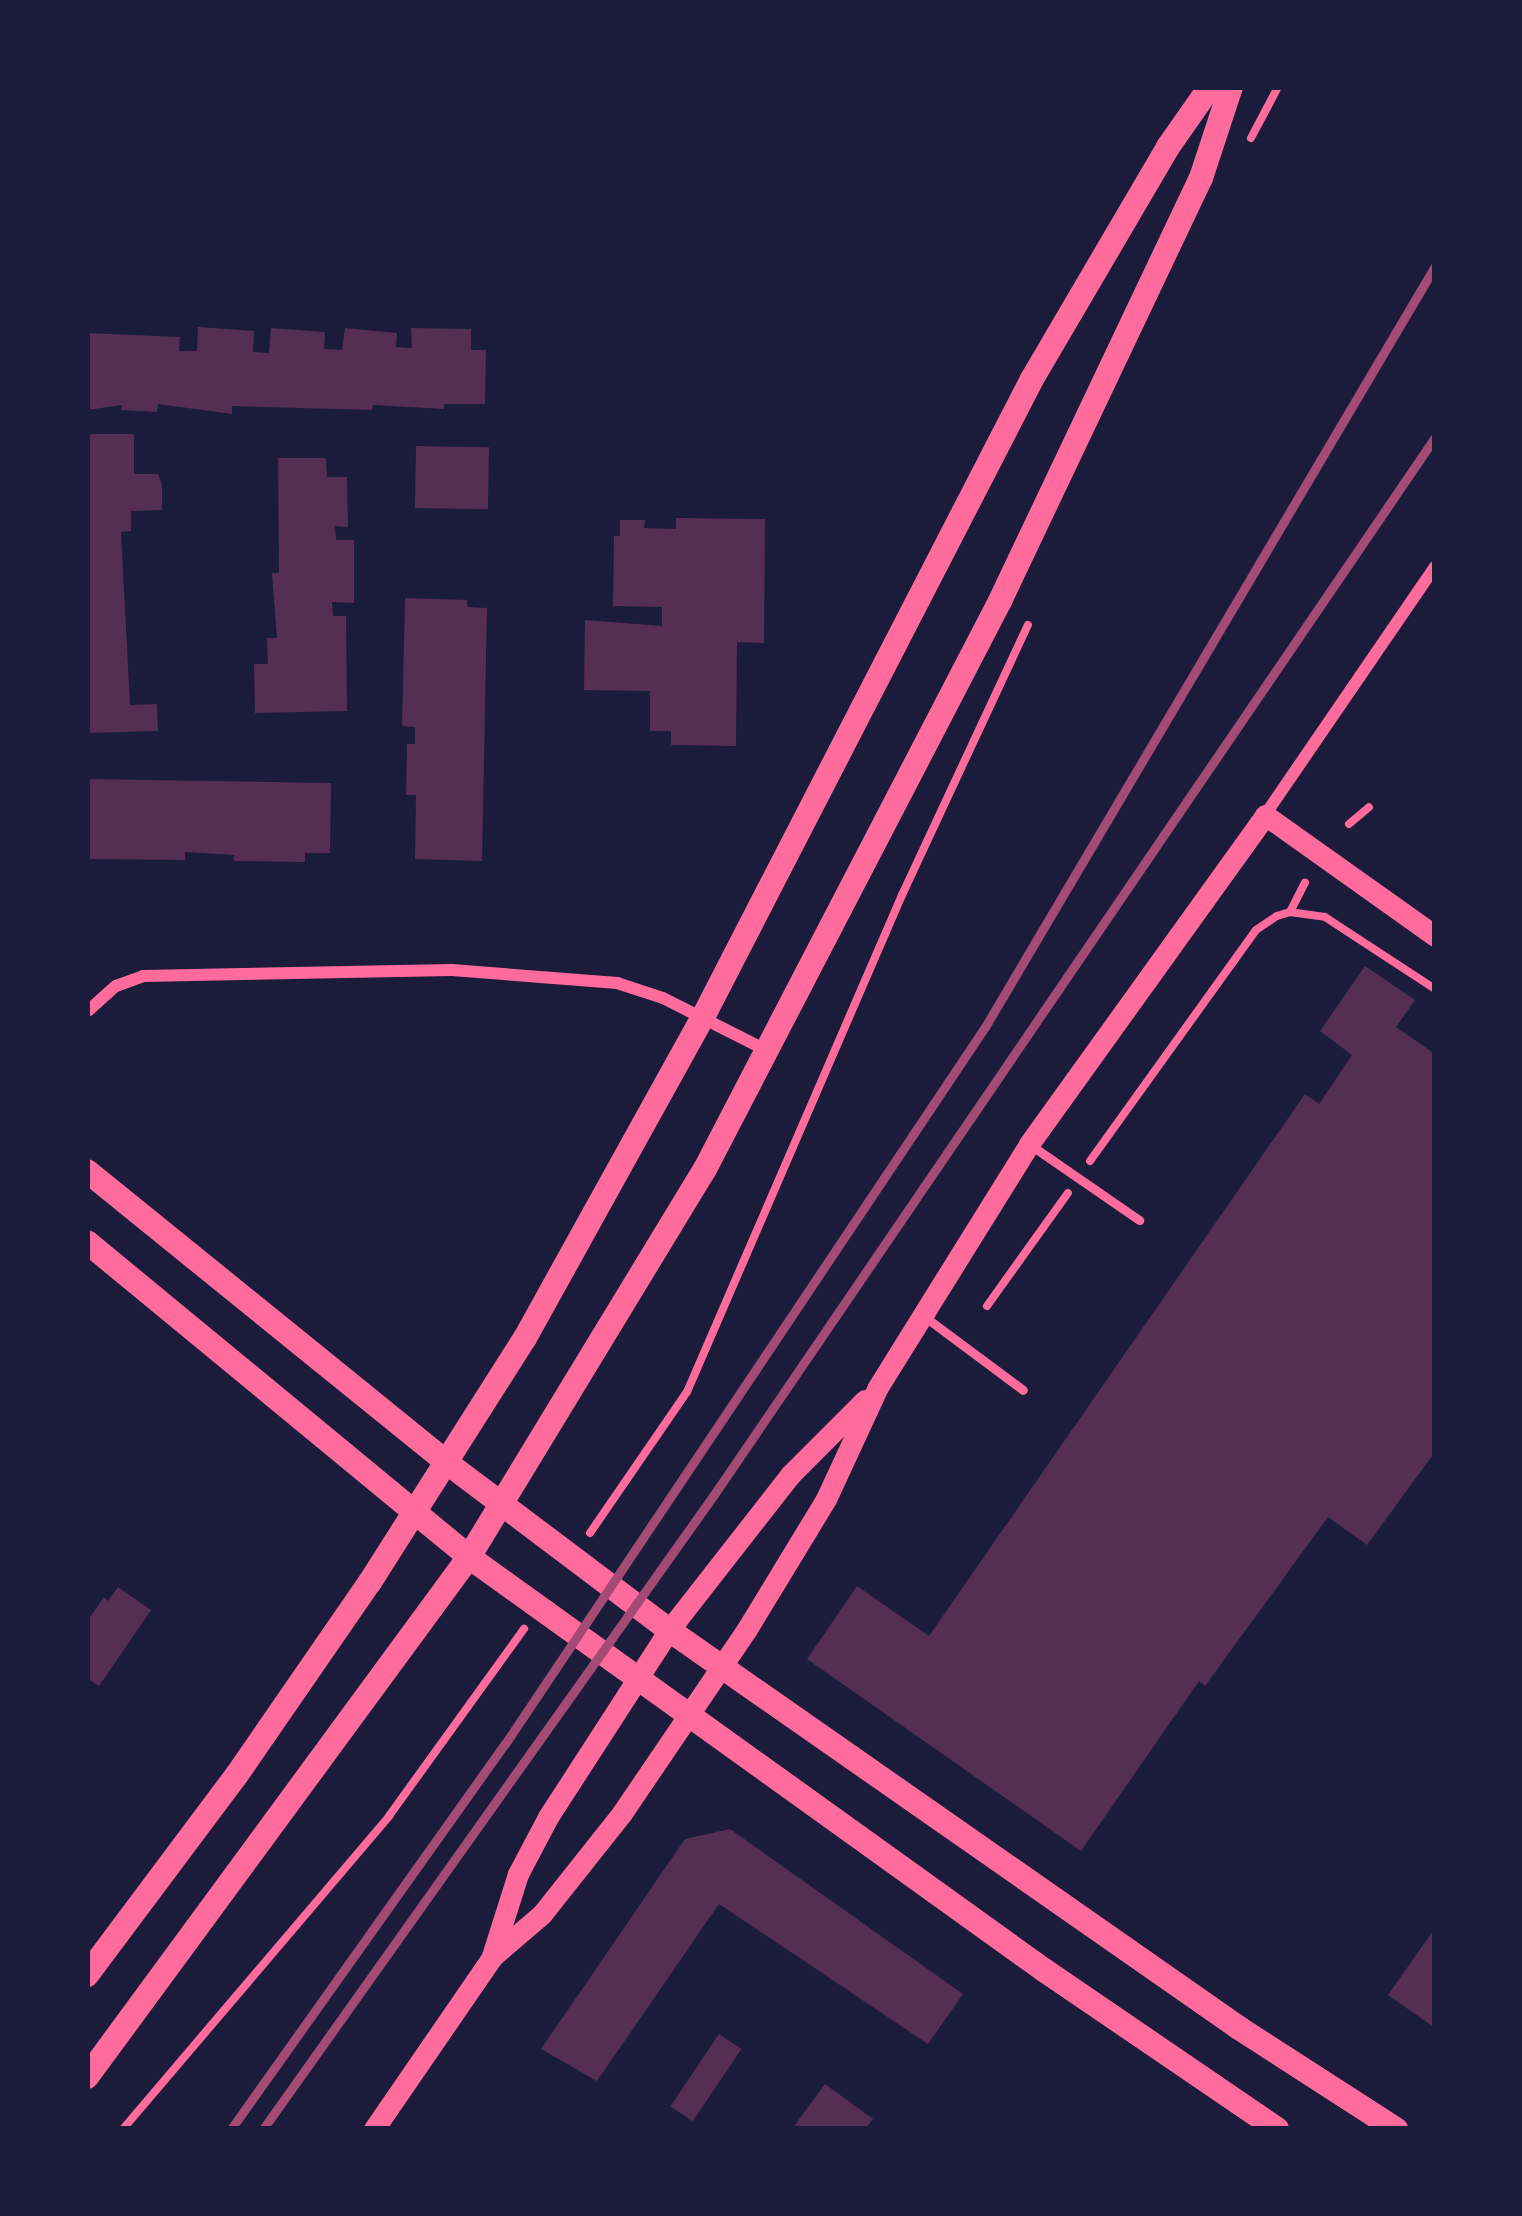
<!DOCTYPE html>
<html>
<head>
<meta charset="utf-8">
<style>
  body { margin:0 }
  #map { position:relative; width:1522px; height:2216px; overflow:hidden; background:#1b1b3a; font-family:"Varela Round",sans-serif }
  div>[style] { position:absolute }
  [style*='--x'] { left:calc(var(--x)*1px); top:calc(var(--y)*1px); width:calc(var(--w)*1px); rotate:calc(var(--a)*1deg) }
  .building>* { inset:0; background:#542f53; transform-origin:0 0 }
  .path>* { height:8px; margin:-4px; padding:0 4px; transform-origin:4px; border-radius:4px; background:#ff6b9d }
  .service>* { height:9px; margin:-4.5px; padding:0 4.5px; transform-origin:4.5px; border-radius:4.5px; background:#ff6b9d }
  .minor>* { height:12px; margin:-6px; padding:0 6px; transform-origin:6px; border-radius:6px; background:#ff6b9d }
  .tertiary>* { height:21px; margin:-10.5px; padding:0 10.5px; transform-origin:10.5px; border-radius:10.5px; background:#ff6b9d }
  .secondary>* { height:24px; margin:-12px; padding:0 12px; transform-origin:12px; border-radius:12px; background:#ff6b9d }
  .rail>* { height:9px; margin:-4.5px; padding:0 4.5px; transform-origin:4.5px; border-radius:4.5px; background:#a44b75 }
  span { translate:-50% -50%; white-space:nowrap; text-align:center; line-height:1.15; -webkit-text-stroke:12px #1b1b3a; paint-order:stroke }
  .frame { position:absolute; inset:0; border:90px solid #1b1b3a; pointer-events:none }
</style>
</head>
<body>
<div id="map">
  <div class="building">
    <i style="clip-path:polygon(198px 327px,254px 331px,253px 352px,269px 353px,271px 328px,325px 332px,324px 349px,342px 350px,345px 328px,397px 333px,396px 347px,412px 348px,411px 328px,471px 329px,471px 350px,486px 350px,485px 404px,444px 404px,444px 409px,373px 405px,372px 410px,232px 406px,232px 414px,158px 404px,157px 412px,121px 410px,122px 405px,87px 410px,87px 333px,180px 337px,179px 351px,197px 351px)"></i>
    <i style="clip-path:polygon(87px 434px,134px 434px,134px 474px,158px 474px,162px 485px,162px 510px,131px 511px,131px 531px,121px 532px,130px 705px,157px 704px,158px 731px,87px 733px)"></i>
    <i style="left:416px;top:446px;width:73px;height:62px;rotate:1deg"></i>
    <i style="clip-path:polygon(278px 458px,326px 458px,327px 477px,347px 477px,348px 527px,335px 526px,336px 540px,354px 540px,354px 603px,332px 602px,333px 616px,346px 616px,347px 711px,255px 713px,254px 664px,268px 664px,267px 638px,277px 638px,272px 573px,279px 573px)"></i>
    <i style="clip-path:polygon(676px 518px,765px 519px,764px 643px,737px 642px,736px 746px,671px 745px,671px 731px,650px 731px,650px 691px,584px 690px,585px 620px,662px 626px,662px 607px,613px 606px,614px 536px,620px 536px,620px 520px,645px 520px,644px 528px,676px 529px)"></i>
    <i style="clip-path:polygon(405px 598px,467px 600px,467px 607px,487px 608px,482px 861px,415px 859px,416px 795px,406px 795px,407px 744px,415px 744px,415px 727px,402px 726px)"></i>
    <i style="clip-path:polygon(87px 779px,331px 783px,330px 853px,305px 853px,305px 862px,234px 861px,234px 855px,185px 852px,185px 860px,87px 859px)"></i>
    <i style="clip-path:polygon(1365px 966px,1415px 1000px,1396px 1027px,1435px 1054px,1435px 1452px,1367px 1545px,1328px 1517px,1205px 1686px,1199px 1681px,1081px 1851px,807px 1659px,857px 1586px,929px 1636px,1305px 1094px,1319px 1104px,1352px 1055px,1320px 1031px)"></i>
    <i style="clip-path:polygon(118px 1587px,151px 1610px,99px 1686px,87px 1678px,87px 1614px,91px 1616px,104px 1597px,108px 1601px)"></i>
    <i style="clip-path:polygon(730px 1829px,963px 1994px,928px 2044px,719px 1904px,597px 2081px,541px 2049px,685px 1839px)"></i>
    <i style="clip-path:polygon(1435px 1928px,1435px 2028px,1388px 1995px)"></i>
    <i style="left:719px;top:2034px;width:27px;height:87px;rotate:34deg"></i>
    <i style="clip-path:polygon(825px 2084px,873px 2119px,865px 2129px,792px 2129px)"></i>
  </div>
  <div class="path">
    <i style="--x:1251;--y:138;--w:58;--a:-62.1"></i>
    <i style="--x:1349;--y:824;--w:26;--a:-40"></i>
    <i style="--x:1290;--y:912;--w:33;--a:-63"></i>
    <i style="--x:1090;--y:1161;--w:284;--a:-54.3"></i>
    <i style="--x:1256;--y:930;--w:25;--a:-34"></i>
    <i style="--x:1277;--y:916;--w:14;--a:-17"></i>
    <i style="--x:1290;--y:912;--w:35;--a:8"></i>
    <i style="--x:1325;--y:917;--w:131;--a:33.2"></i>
    <i style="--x:987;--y:1306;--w:139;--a:-54.4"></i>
    <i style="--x:590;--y:1533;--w:171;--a:-55.5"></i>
    <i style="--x:687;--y:1392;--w:542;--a:-66.61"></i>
    <i style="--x:902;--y:895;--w:298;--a:-65"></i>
    <i style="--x:123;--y:2129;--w:411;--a:-49.6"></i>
    <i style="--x:389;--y:1816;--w:231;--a:-54.2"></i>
  </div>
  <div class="service">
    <i style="--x:1029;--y:1144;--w:134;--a:34.6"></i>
    <i style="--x:925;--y:1317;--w:122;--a:36.7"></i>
  </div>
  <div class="minor">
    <i style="--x:1265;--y:815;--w:301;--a:-55.6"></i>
    <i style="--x:89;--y:1010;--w:36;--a:-42"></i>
    <i style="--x:116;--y:986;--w:29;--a:-20"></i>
    <i style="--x:143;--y:976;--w:309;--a:-1.1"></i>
    <i style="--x:452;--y:970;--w:166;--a:4.5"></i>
    <i style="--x:617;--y:983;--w:48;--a:18.1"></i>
    <i style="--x:663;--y:998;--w:115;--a:26.8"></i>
  </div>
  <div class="tertiary">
    <i style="--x:492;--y:1956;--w:86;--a:-72.4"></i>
    <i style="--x:518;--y:1874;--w:64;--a:-62.2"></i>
    <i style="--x:548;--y:1817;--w:223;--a:-57.1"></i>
    <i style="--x:669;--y:1630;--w:197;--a:-52"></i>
    <i style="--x:790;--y:1475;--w:106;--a:-45"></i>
    <i style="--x:374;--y:2129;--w:209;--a:-55.5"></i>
    <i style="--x:492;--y:1957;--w:66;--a:-40.7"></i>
    <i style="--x:542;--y:1914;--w:129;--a:-51.6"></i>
    <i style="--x:622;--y:1813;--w:222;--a:-55.8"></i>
    <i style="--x:747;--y:1629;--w:152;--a:-58.7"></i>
    <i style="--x:826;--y:1499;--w:123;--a:-65.1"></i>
    <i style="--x:878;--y:1387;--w:286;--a:-58.1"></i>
    <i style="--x:1029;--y:1144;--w:405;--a:-54.3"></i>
    <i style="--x:1265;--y:815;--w:209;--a:35.4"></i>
  </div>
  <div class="secondary">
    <i style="--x:87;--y:1171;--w:462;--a:39"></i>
    <i style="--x:446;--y:1462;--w:279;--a:37"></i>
    <i style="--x:669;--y:1630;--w:695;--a:34.92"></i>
    <i style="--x:1239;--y:2028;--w:187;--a:32.8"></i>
    <i style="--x:87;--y:1242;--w:495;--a:39.5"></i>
    <i style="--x:469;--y:1557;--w:708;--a:35.69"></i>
    <i style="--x:1044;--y:1970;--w:282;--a:34.3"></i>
    <i style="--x:87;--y:1975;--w:249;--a:-53.2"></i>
    <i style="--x:236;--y:1776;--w:236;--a:-55.4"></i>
    <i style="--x:370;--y:1582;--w:289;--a:-57.6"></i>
    <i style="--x:525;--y:1338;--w:365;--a:-61"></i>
    <i style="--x:702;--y:1019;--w:720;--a:-62.72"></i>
    <i style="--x:1032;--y:379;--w:269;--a:-59.6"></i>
    <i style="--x:1168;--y:147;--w:73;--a:-55"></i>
    <i style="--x:87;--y:2077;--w:645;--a:-53.7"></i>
    <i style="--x:469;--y:1557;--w:454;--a:-58.7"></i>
    <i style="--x:705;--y:1169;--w:640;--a:-62.55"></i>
    <i style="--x:1000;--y:601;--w:468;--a:-64.6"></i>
    <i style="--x:1201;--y:178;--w:96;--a:-71.8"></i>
  </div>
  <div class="rail">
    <i style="--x:231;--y:2129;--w:473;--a:-54.6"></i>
    <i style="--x:505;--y:1744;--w:863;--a:-56.2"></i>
    <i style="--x:985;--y:1027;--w:884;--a:-59.4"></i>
    <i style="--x:263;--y:2129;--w:777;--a:-54.59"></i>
    <i style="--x:713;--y:1496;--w:1282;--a:-55.71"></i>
  </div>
  <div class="frame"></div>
</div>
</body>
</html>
